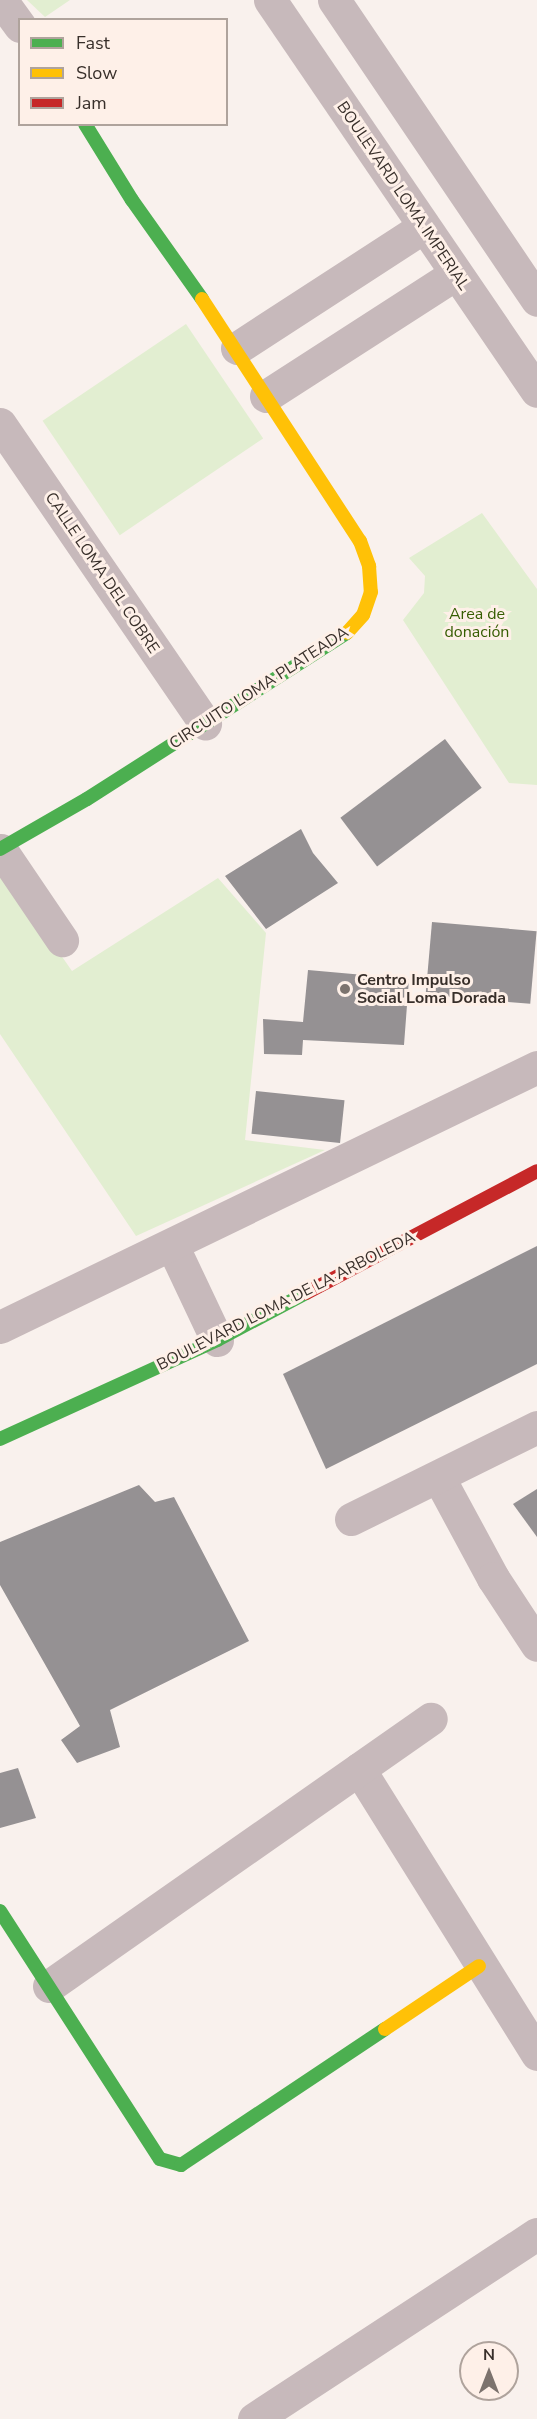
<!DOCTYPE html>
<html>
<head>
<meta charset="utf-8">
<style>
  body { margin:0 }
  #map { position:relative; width:537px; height:2419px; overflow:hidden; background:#f9f1ed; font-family:"Nunito Sans",sans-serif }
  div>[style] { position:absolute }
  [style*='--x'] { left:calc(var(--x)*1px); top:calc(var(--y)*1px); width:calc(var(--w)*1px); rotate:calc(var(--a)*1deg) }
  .green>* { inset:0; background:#e2eed1; transform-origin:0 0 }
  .building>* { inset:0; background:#959193; transform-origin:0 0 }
  .street>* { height:33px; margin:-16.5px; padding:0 16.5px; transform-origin:16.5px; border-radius:16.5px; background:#c7b9bb }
  .fast>* { height:14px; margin:-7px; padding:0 7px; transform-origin:7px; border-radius:7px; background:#4caf50 }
  .slow>* { height:14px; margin:-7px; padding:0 7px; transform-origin:7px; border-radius:7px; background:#ffc107 }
  .jam>* { height:14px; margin:-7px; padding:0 7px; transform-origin:7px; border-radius:7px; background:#c62828 }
  .dots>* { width:16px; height:16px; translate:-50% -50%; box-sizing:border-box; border:3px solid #fef0e8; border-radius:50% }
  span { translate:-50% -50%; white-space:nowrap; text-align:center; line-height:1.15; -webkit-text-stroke:6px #fef0e8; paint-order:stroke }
  .street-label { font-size:16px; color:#382f2a }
  .park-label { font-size:16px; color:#365d02 }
  .poi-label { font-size:16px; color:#382f2a; font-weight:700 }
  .left { translate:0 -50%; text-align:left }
  .legend { position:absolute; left:18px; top:18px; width:210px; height:108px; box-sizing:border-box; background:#fef0e8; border:2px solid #afa39c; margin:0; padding:8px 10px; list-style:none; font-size:18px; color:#382f2a }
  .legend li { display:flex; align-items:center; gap:12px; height:30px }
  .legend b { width:30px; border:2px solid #afa39c }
  .north { position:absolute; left:459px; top:2341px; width:60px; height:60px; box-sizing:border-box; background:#fef0e8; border:2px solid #afa39c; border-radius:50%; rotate:0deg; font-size:16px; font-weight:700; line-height:24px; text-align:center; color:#382f2a }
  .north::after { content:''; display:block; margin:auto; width:21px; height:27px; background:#7c736e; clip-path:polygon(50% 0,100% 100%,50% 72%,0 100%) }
</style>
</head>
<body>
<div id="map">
  <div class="green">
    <i style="clip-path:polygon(27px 0,70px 0,45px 17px)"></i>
    <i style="left:186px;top:324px;width:138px;height:173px;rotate:56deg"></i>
    <i style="clip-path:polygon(482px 513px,537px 589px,537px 785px,509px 783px,403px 620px,424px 593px,425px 576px,409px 558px)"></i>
    <i style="clip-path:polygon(0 868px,72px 971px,218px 878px,266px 933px,245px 1140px,325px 1150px,136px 1236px,0 1034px)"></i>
  </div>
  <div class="building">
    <i style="left:445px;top:739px;width:61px;height:131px;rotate:53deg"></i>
    <i style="clip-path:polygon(301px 829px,313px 853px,338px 883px,266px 929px,225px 876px)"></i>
    <i style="left:432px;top:922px;width:105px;height:73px;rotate:5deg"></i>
    <i style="clip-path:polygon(308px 970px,409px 979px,404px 1045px,303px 1040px,302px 1055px,264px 1054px,263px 1019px,303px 1022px)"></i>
    <i style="left:256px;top:1091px;width:89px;height:43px;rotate:6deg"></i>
    <i style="clip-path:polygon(537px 1246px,537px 1364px,326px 1469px,283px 1374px)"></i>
    <i style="clip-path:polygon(139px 1485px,155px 1502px,174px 1497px,249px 1641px,110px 1710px,120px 1747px,77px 1763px,61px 1740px,80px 1726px,0 1585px,0 1542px)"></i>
    <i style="clip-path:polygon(537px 1489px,537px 1537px,513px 1504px)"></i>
    <i style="clip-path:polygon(18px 1768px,36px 1818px,0 1828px,0 1773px)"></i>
  </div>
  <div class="street">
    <i style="--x:1;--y:0;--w:32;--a:54"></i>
    <i style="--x:270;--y:0;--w:473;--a:55.7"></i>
    <i style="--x:334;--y:0;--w:362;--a:55.9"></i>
    <i style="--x:237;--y:348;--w:222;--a:-33"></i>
    <i style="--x:266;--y:396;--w:225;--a:-32.8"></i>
    <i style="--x:0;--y:424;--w:363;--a:55.6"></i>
    <i style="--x:1;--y:850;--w:109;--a:55.9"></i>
    <i style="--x:173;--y:1247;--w:103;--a:64.7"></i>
    <i style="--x:0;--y:1327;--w:597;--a:-25.83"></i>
    <i style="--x:439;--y:1478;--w:114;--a:61.6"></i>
    <i style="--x:493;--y:1578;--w:80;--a:56.7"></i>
    <i style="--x:351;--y:1519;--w:208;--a:-26.3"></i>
    <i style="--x:359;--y:1769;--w:336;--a:58"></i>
    <i style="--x:49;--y:1986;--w:466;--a:-35"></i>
    <i style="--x:254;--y:2419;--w:338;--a:-33.2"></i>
  </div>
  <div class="fast">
    <i style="--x:85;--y:124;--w:89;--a:58.3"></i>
    <i style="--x:132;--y:200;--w:121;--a:54.7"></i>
    <i style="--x:0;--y:849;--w:100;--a:-29.9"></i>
    <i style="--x:87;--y:799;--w:308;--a:-32.6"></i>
    <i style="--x:0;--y:1439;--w:239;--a:-24.5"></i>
    <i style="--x:217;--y:1340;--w:101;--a:-27.8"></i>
    <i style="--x:0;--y:1911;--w:295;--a:57.2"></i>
    <i style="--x:160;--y:2159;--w:22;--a:16"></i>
    <i style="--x:181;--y:2165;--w:245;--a:-33.7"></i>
  </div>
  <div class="slow">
    <i style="--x:202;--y:299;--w:289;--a:56.9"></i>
    <i style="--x:360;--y:541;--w:27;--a:70"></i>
    <i style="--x:369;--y:566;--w:26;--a:86"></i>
    <i style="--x:371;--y:592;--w:24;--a:109"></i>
    <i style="--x:363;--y:615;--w:24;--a:132"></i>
    <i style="--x:385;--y:2029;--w:113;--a:-33.8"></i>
  </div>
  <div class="jam">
    <i style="--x:306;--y:1293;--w:261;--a:-27.8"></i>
  </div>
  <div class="dots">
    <i style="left:345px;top:989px;background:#7c736e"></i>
  </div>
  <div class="street-label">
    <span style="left:403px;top:196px;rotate:56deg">BOULEVARD LOMA IMPERIAL</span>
    <span style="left:102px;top:573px;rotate:56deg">CALLE LOMA DEL COBRE</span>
    <span style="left:259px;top:688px;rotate:-33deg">CIRCUITO LOMA PLATEADA</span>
    <span style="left:286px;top:1301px;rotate:-27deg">BOULEVARD LOMA DE LA ARBOLEDA</span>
  </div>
  <div class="park-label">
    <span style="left:477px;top:623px">Area de<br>donación</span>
  </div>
  <div class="poi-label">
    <span class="left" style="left:357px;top:989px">Centro Impulso<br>Social Loma Dorada</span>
  </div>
  <ul class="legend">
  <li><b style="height:8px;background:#4caf50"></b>Fast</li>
  <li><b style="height:8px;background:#ffc107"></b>Slow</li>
  <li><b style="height:8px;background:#c62828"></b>Jam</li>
  </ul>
  <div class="north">N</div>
</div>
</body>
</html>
